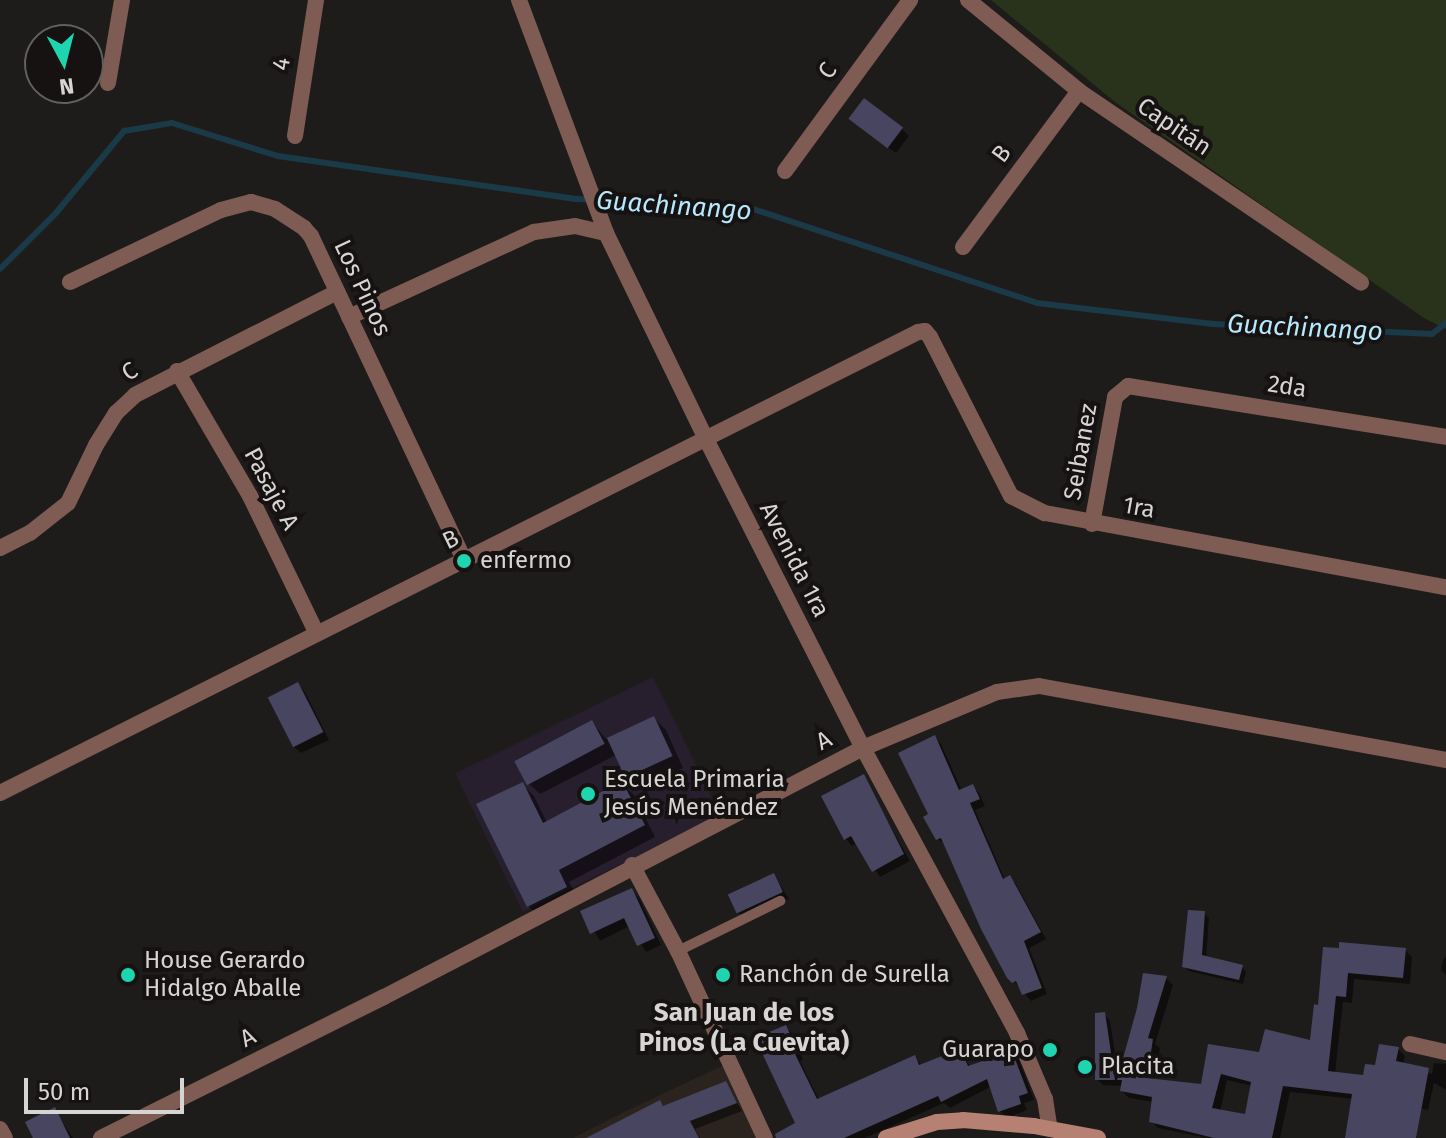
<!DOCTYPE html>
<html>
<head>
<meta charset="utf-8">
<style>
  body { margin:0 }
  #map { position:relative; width:1446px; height:1138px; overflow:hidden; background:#1e1c1a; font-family:"Fira Sans",sans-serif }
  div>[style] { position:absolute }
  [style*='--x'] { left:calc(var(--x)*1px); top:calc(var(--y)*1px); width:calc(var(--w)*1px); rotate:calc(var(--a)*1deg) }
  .built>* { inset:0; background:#2a231e }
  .education>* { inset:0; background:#281f2e; transform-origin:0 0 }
  .green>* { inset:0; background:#29331b }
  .shadow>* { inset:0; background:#0007 }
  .stream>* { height:6px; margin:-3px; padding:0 3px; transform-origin:3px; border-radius:3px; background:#1a3a47 }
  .building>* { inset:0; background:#47455f; transform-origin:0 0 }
  .service>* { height:10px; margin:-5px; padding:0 5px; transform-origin:5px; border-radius:5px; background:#7e5c53 }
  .minor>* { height:16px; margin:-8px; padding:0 8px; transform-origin:8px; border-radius:8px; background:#7e5c53 }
  .tertiary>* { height:16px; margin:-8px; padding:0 8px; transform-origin:8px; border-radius:8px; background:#7e5c53 }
  .secondary>* { height:16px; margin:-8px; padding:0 8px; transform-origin:8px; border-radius:8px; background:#b68172 }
  .dots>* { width:22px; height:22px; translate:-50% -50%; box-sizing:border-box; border:4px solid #151211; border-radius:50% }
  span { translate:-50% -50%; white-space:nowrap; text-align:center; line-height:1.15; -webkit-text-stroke:8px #151211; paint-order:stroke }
  .street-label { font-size:24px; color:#d6d5d3 }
  .poi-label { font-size:24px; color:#d6d5d3 }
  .left { translate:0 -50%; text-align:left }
  .right { translate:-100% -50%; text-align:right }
  .water-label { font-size:26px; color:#b7e9fe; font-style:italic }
  .neighbourhood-label { font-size:26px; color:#d6d5d3; font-weight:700 }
  .north { position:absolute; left:24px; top:24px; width:80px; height:80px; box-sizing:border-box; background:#151211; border:2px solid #62605f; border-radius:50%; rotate:173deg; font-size:22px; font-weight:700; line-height:32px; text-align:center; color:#d6d5d3 }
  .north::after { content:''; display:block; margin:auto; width:28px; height:36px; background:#1fd5b0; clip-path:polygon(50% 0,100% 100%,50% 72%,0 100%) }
  .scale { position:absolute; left:24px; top:1078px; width:160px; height:36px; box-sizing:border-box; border:4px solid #d6d5d3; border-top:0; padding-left:10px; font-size:24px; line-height:28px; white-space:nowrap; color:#d6d5d3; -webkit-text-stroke:6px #151211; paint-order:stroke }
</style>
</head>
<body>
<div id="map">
  <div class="built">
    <i style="clip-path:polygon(726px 1064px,761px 1138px,573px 1138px,626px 1111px)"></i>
  </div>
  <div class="education">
    <i style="left:653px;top:677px;width:154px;height:220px;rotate:64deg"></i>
  </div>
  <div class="green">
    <i style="clip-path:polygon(991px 0,1446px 0,1446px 329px,1424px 318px,1115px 102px)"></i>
  </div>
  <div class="shadow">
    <i style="clip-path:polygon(859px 126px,901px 128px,909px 136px,896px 153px)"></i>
    <i style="clip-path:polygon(298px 684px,305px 692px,329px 740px,301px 753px,293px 746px)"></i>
    <i style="clip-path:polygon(654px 718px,666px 730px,683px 768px,638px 788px,626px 777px,616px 755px,540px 794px,528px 783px,592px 722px,606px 739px)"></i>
    <i style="clip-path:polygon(935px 737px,941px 744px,962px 791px,973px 786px,979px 793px,985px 806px,975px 810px,1005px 880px,1010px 878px,1016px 884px,1046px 939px,1029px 948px,1047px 994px,1031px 1001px,1009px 976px,946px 844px,937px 839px,930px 815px)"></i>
    <i style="clip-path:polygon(863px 777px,910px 861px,880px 877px,857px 843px,852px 846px,846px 839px)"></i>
    <i style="clip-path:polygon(522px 784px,534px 796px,547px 823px,622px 784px,634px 795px,655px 837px,569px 882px,578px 899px,540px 917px,528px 906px)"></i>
    <i style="clip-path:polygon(774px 875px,789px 899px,745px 919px,738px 912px)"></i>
    <i style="clip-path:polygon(632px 891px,639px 898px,661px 945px,646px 952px,630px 926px,600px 941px,582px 912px)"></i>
    <i style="clip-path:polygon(1204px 913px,1209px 918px,1206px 958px,1242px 967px,1246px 972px,1243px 984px,1189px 971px,1184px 966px)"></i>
    <i style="clip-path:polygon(evenodd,1325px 949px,1405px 950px,1412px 957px,1410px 984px,1354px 979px,1352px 1003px,1343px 1002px,1335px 1074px,1365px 1077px,1398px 1049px,1405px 1056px,1403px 1065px,1432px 1074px,1434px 1063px,1446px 1064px,1446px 1090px,1434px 1083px,1428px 1110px,1385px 1102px,1418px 1138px,1349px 1138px,1354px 1099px,1290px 1092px,1280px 1138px,1207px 1138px,1158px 1128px,1151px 1121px,1153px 1102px,1129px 1098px,1122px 1091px,1123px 1086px,1103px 1085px,1097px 1079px,1104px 1014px,1110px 1021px,1119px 1079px,1166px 978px,1173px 985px,1155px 1044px,1160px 1048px,1154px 1081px,1203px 1087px,1209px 1046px,1260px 1055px,1312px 1042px,1320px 1007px,1325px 949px,1227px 1080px,1252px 1086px,1246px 1117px,1220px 1112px,1227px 1080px)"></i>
    <i style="clip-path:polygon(1444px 957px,1446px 958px,1446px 975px,1441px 970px)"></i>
    <i style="clip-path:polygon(786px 1027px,793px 1034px,803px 1060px,800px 1061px,819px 1100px,914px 1057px,921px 1064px,960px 1051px,971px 1068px,1012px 1053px,1019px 1060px,1034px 1100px,1024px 1103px,1027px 1110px,1007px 1118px,1000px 1111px,992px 1086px,950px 1108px,944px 1103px,865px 1138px,796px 1138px,798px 1124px)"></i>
    <i style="clip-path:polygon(726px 1084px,742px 1111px,695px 1129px,700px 1138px,590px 1138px,660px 1103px,664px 1107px)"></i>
    <i style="clip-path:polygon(54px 1109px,73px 1138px,35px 1138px)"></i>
  </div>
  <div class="stream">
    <i style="--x:0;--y:269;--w:79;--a:-45"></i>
    <i style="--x:56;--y:213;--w:107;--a:-50.3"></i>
    <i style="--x:124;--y:131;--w:49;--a:-9.5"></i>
    <i style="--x:172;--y:123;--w:111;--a:17.3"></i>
    <i style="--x:278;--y:156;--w:301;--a:8.2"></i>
    <i style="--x:576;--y:199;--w:168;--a:2.4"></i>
    <i style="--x:744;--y:206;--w:309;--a:18.3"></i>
    <i style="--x:1037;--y:303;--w:177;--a:6.8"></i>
    <i style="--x:1213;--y:324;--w:219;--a:2.6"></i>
    <i style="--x:1432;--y:334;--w:18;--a:-38"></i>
  </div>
  <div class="building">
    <i style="left:864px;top:98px;width:49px;height:26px;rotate:37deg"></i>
    <i style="left:298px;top:682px;width:56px;height:34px;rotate:63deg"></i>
    <i style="left:654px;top:716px;width:44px;height:52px;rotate:65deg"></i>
    <i style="left:592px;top:720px;width:27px;height:88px;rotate:62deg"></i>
    <i style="clip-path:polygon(935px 735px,959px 790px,973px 784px,980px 799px,970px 803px,1003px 879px,1010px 875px,1041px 932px,1024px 941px,1042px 988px,1022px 995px,1016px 981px,1012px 983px,1007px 978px,981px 929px,941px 838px,936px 840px,923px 817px,928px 814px,898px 753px)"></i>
    <i style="clip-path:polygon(864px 774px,904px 854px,872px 872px,851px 836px,844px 840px,821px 796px)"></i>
    <i style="clip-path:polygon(622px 781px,645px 825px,559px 870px,567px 887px,527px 907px,476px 804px,523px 782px,543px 823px)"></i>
    <i style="left:774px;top:873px;width:21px;height:51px;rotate:65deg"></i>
    <i style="clip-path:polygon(632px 888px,655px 938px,637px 946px,624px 918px,590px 934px,580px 911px)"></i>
    <i style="clip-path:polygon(1188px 910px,1205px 911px,1202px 955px,1243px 965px,1239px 980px,1182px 967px)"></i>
    <i style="clip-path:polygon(evenodd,1339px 942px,1406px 948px,1403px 978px,1348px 973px,1346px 997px,1336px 996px,1328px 1071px,1363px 1075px,1365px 1064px,1375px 1065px,1379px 1044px,1399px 1047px,1396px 1061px,1429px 1068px,1416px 1138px,1345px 1138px,1352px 1094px,1283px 1086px,1272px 1138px,1214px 1138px,1149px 1122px,1152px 1097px,1120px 1091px,1122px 1080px,1117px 1080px,1137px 1008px,1143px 973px,1167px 976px,1148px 1038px,1153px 1039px,1147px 1078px,1201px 1084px,1208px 1044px,1259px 1052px,1265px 1029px,1310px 1040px,1314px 1004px,1318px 1005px,1323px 947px,1339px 948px,1339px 942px,1221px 1074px,1251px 1082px,1245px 1114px,1212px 1108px,1221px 1074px)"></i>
    <i style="clip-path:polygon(1105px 1012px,1115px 1080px,1095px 1080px,1095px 1013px)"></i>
    <i style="clip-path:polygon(786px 1025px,798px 1052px,795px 1054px,817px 1099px,915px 1055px,919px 1065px,960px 1049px,968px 1066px,1012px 1051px,1028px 1093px,1019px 1096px,1021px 1104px,998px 1112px,987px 1079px,941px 1102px,938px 1096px,844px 1138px,776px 1138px,775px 1134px,795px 1123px,755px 1038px)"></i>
    <i style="clip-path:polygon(726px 1081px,737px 1103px,690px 1121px,699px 1138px,586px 1138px,660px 1100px,663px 1106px)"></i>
    <i style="clip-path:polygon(55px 1107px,70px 1138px,33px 1138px,25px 1122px)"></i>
  </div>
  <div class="service">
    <i style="--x:678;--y:951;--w:114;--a:-26.1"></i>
  </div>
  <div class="minor">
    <i style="--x:968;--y:0;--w:144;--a:39.3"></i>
    <i style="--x:1079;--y:91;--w:341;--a:34.2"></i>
    <i style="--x:108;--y:83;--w:84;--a:-80.4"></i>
    <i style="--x:295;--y:136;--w:138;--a:-81.2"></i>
    <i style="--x:785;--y:171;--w:212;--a:-53.8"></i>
    <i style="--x:963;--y:247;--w:194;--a:-53.4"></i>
    <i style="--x:70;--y:282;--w:167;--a:-25.5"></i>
    <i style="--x:221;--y:210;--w:31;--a:-15"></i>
    <i style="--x:251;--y:202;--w:25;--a:16"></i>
    <i style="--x:275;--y:209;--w:35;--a:33"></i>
    <i style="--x:304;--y:228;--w:11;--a:49"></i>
    <i style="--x:311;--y:236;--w:358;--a:64.7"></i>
    <i style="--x:349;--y:317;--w:204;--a:-24.7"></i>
    <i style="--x:534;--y:232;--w:41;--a:-8.3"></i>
    <i style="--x:575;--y:226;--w:32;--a:13"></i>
    <i style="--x:177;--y:371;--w:145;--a:59.7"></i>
    <i style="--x:250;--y:496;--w:151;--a:64.1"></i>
    <i style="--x:1092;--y:524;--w:129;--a:-79.7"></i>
    <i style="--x:1115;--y:397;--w:17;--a:-40"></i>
    <i style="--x:1128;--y:386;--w:322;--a:9.1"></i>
    <i style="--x:0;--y:548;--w:34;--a:-27"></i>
    <i style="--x:30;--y:533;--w:48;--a:-38.3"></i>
    <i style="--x:68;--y:503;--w:64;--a:-64.2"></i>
    <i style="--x:96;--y:445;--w:38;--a:-58"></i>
    <i style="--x:116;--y:413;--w:26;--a:-43"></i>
    <i style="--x:135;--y:395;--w:227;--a:-27"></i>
    <i style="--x:0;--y:793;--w:1027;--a:-26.66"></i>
    <i style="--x:918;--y:332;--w:7;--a:-8"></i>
    <i style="--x:925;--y:331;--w:8;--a:50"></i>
    <i style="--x:930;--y:337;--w:178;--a:63"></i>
    <i style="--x:1011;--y:496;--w:38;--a:27"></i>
    <i style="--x:1045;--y:513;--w:408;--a:10.5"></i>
    <i style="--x:632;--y:865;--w:98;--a:61.9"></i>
    <i style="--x:678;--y:951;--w:206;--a:65.1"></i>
    <i style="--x:1410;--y:1044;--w:37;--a:13"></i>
    <i style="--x:0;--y:1129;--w:10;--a:61"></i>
    <i style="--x:101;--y:1138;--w:316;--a:-26.5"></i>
    <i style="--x:384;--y:997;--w:540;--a:-27.47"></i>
    <i style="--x:863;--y:748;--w:145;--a:-22.7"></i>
    <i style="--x:997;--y:692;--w:42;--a:-8.1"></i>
    <i style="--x:1039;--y:686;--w:414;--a:10.3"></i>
  </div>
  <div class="tertiary">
    <i style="--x:519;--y:0;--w:249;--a:69.5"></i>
    <i style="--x:606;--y:233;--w:227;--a:64.1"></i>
    <i style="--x:705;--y:437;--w:349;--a:63.1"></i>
    <i style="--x:863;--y:748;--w:324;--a:61.6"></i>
    <i style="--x:1017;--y:1033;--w:72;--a:67"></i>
    <i style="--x:1045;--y:1099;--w:30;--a:81"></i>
  </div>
  <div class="secondary">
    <i style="--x:886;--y:1138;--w:53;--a:-17.4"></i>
    <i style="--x:937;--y:1122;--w:26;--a:-4"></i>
    <i style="--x:963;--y:1120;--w:71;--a:4.8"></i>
    <i style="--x:1034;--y:1126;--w:65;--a:10.6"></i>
  </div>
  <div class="dots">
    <i style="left:464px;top:561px;background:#1fd5b0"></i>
    <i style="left:588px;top:794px;background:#1fd5b0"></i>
    <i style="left:128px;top:975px;background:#1fd5b0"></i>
    <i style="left:723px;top:975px;background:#1fd5b0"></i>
    <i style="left:1050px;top:1050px;background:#1fd5b0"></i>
    <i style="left:1085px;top:1067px;background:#1fd5b0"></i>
  </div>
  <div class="street-label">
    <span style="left:282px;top:64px;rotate:-81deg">4</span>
    <span style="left:828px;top:71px;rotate:-54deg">C</span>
    <span style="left:1174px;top:127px;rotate:34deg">Capitán</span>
    <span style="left:1002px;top:154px;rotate:-53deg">B</span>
    <span style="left:362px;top:288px;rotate:65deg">Los Pinos</span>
    <span style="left:130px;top:372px;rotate:-33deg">C</span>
    <span style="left:1287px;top:387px;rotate:9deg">2da</span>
    <span style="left:1081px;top:452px;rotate:-80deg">Seibanez</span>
    <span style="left:271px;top:489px;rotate:62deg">Pasaje A</span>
    <span style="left:1139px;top:508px;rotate:10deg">1ra</span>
    <span style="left:451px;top:540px;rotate:-26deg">B</span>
    <span style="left:794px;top:560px;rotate:63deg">Avenida 1ra</span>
    <span style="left:824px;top:741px;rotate:-27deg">A</span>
    <span style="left:248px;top:1038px;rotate:-27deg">A</span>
  </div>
  <div class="poi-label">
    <span class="left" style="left:480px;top:561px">enfermo</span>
    <span class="left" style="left:604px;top:794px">Escuela Primaria<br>Jesús Menéndez</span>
    <span class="left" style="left:144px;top:975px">House Gerardo<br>Hidalgo Aballe</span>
    <span class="left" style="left:739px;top:975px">Ranchón de Surella</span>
    <span class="right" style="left:1034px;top:1050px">Guarapo</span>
    <span class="left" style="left:1101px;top:1067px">Placita</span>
  </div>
  <div class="water-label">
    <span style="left:674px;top:206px;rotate:4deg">Guachinango</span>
    <span style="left:1305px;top:328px;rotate:3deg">Guachinango</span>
  </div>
  <div class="neighbourhood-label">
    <span style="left:744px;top:1028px">San Juan de los<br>Pinos (La Cuevita)</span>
  </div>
  <div class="north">N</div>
  <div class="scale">50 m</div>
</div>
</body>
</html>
